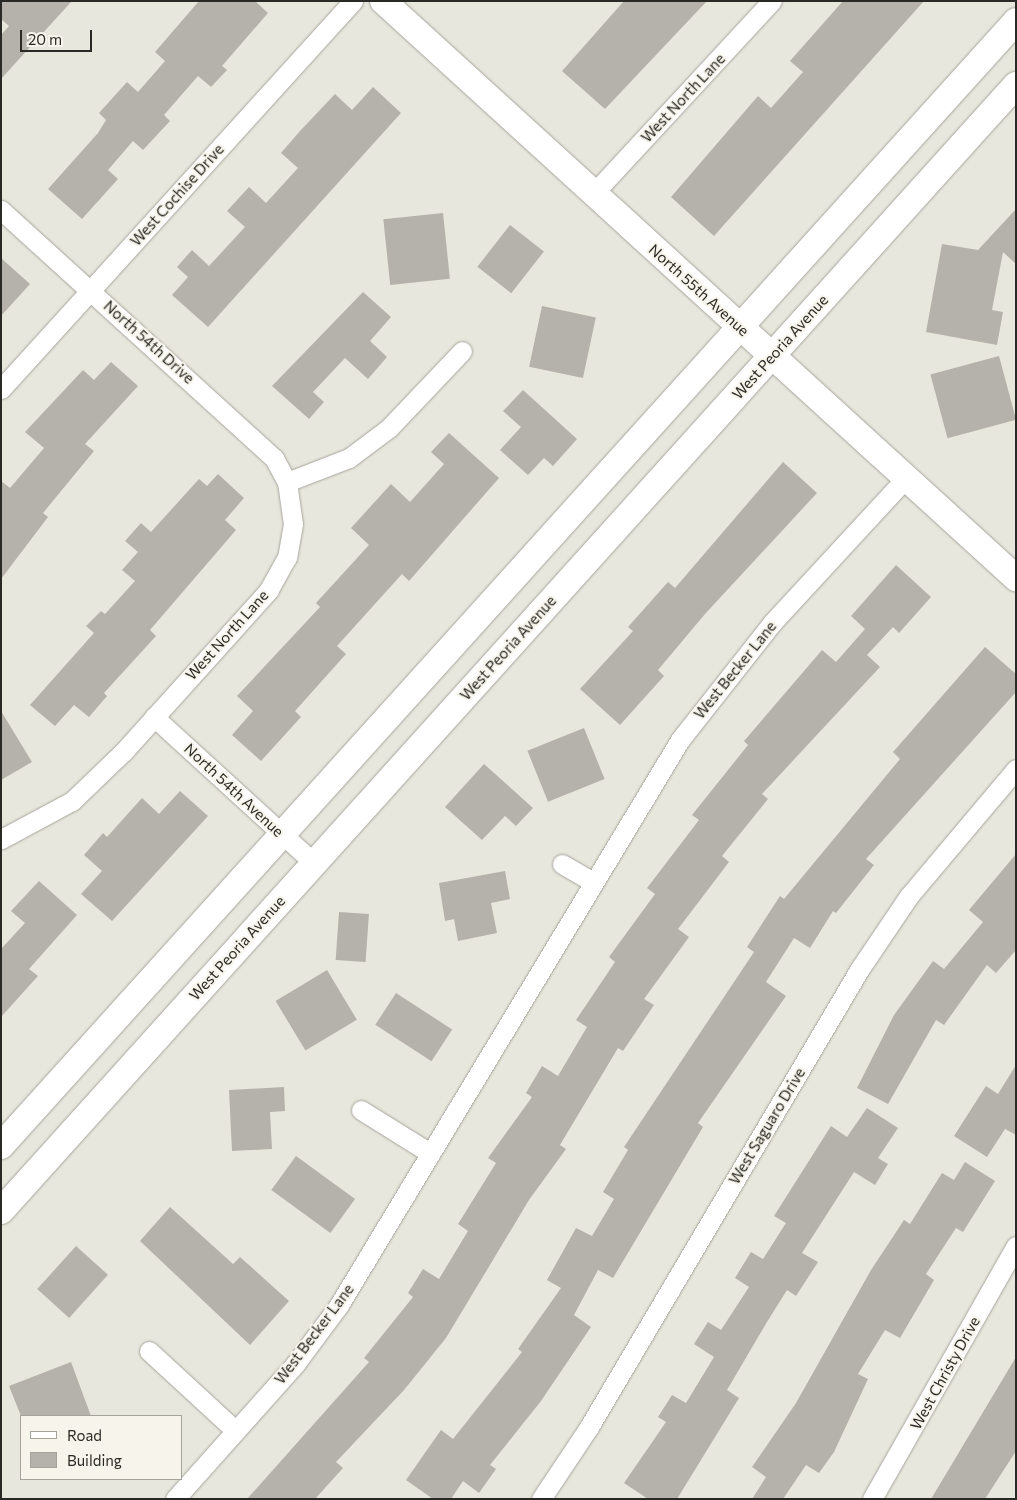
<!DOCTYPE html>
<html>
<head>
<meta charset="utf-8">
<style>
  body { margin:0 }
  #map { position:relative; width:1017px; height:1500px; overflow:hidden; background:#e8e7dd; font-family:Commissioner,sans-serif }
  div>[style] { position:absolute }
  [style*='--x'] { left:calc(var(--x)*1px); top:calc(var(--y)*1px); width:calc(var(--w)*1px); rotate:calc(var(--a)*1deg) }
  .building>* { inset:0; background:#b4b2aa; transform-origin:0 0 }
  .roads { filter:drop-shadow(0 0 1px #a6a49c) drop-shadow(0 0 1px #a6a49c) }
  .street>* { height:19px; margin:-9.5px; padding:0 9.5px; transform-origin:9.5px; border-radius:9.5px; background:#fff }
  .secondary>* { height:26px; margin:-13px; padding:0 13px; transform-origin:13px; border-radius:13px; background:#fff }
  span { translate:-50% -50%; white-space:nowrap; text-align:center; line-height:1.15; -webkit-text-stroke:4px #f6f4eb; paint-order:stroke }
  .street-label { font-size:15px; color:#292925 }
  .frame { position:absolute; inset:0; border:2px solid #292925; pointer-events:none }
  .legend { position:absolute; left:20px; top:1415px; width:162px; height:65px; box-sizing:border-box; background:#f6f4eb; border:1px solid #a4a39c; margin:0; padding:6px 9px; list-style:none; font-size:15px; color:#292925 }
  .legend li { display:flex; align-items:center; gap:10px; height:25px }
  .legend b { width:25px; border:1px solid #a4a39c }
  .scale { position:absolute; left:20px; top:30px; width:72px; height:22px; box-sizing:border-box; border:2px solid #292925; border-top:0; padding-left:6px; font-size:15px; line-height:18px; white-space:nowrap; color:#292925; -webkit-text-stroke:4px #f6f4eb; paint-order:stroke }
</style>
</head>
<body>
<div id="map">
  <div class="building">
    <i style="clip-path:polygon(1px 1px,72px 1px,1px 79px,1px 35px,9px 26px,1px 19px)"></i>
    <i style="clip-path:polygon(199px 1px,255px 1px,268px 13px,222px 66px,227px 70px,211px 87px,198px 76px,164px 115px,170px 121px,143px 150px,133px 141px,108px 170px,118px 179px,82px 219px,48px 189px,98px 133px,106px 120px,99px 113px,127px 82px,138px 92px,165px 61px,155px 52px)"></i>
    <i style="clip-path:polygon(624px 1px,707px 1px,605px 109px,562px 71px)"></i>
    <i style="clip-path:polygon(843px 1px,924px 1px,714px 236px,671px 197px,758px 96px,771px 108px,803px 72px,790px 61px)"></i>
    <i style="clip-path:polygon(373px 87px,401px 113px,208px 327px,172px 295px,188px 277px,177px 267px,192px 250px,209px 266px,245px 227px,227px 211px,249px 187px,266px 203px,298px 168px,281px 153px,300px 131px,335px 94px,352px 110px)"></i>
    <i style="clip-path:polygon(1016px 209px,1016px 264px,1003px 252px,992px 310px,1003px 312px,997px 345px,926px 332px,942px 244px,978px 250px)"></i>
    <i style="left:443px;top:213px;width:66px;height:60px;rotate:84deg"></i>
    <i style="left:510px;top:225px;width:43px;height:53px;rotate:38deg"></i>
    <i style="clip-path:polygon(1px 258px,30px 284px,1px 316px)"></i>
    <i style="clip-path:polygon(363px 292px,391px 317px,370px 341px,387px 357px,368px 379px,345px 358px,313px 392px,324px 402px,309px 419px,272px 386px)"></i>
    <i style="left:542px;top:306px;width:55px;height:62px;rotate:12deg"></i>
    <i style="left:999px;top:356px;width:66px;height:71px;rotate:75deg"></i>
    <i style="clip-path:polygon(111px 362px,138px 386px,85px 444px,94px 451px,43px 513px,48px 517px,1px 579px,1px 481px,10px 488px,44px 448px,25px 432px,83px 370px,94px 380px)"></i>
    <i style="clip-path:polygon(523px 390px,577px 439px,553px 466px,544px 458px,528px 475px,500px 450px,521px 427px,503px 411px)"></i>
    <i style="clip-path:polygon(449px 433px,499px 478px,409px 581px,402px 574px,337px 646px,346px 654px,295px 711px,301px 717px,261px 761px,232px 735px,253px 711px,237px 696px,320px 607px,316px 603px,369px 545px,351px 528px,391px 484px,410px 502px,444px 464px,431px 452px)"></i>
    <i style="clip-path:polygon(783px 462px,817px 493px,705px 614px,658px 670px,664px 676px,620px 725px,580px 689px,633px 631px,628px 627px,668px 582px,675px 588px)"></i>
    <i style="clip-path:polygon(218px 474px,244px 498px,225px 520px,236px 530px,150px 630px,156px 636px,104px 693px,107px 696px,89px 717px,74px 705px,55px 726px,30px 705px,94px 633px,86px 626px,101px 611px,105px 614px,135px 581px,122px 570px,138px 552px,125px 541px,141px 523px,151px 532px,199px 479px,207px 486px)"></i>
    <i style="clip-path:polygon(896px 565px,931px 597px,899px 633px,893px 627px,867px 655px,880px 667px,762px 794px,768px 799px,722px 856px,729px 862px,678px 929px,689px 937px,644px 999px,654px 1005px,623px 1051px,618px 1048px,560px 1145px,566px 1149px,529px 1200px,446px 1338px,404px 1390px,336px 1462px,343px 1468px,315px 1499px,247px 1499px,369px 1362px,364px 1358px,413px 1297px,408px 1293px,423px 1269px,439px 1279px,468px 1231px,458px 1224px,496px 1163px,488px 1158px,532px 1097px,526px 1093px,542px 1066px,558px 1076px,587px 1027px,576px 1020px,615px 962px,609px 957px,655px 894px,647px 888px,699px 820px,692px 815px,748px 745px,744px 741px,822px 650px,836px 662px,865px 629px,851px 616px)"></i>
    <i style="clip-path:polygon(985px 647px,1016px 674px,1016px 692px,866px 859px,874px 865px,836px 913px,833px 911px,810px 948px,794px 938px,766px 982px,786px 996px,698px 1123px,703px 1127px,613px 1278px,598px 1270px,574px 1315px,591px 1327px,541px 1401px,490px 1465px,496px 1469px,479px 1493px,463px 1481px,451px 1499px,433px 1499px,406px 1480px,441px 1430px,453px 1439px,522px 1352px,518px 1349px,561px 1288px,547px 1280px,576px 1228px,592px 1236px,614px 1199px,603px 1192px,628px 1150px,624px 1147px,754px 952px,747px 947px,780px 896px,784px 899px,900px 759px,893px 752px)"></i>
    <i style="clip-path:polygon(1px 711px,32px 762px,1px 780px)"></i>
    <i style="left:584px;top:728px;width:55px;height:61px;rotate:68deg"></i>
    <i style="clip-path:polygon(484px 764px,533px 808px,516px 826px,505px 816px,482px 840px,445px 807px)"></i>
    <i style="clip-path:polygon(180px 791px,208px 816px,112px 921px,81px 894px,102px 871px,84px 855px,103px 833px,107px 837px,142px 798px,159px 814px)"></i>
    <i style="clip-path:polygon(1016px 854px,1016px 950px,996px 973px,987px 965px,944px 1025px,936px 1020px,888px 1104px,857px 1088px,894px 1015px,933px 961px,944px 969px,983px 922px,969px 910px)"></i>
    <i style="clip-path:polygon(505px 871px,510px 899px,491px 903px,497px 933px,458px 941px,454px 919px,445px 921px,439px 883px)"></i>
    <i style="clip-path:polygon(39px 881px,77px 915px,29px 969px,38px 976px,1px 1017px,1px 949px,25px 923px,11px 911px)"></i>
    <i style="left:339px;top:912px;width:30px;height:48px;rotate:4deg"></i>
    <i style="left:327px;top:970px;width:58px;height:60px;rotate:59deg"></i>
    <i style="left:396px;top:993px;width:67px;height:38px;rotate:33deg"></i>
    <i style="clip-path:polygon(1016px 1065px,1016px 1135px,1005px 1129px,987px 1157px,954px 1136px,986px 1086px,998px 1094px)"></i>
    <i style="clip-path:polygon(284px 1087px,285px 1111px,270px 1112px,272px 1149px,232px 1151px,229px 1090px)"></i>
    <i style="clip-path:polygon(867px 1108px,898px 1128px,878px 1158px,888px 1164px,875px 1185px,854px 1172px,802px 1253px,818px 1262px,796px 1296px,787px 1290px,767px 1322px,727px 1390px,739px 1398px,677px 1499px,648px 1499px,624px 1483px,666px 1422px,658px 1417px,672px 1395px,686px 1403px,714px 1357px,694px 1344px,708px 1322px,721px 1330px,749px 1287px,735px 1278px,751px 1252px,763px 1259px,786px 1223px,774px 1216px,831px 1126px,847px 1137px)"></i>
    <i style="left:296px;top:1156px;width:73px;height:42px;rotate:36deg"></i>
    <i style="clip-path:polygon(965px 1162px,995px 1181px,963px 1232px,956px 1228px,926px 1274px,934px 1280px,900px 1338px,885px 1330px,858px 1374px,868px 1379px,834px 1452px,819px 1473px,806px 1465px,783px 1499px,752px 1499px,766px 1477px,752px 1467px,796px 1403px,871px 1270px,904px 1220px,910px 1224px,942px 1173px,954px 1180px)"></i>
    <i style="clip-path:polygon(170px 1207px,233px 1264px,240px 1257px,289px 1301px,250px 1345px,140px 1241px)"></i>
    <i style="left:76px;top:1246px;width:43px;height:58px;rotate:42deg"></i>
    <i style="clip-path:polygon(1016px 1357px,1016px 1451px,985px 1499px,931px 1499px)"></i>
    <i style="clip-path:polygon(71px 1362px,91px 1416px,21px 1416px,9px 1386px)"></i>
  </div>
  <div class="roads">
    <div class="street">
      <i style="--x:593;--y:194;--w:263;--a:-47.2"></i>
      <i style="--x:1;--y:210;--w:369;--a:42.3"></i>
      <i style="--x:274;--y:458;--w:27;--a:62"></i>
      <i style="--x:287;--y:482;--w:42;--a:81.9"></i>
      <i style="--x:293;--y:524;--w:34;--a:100"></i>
      <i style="--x:287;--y:557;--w:38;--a:119"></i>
      <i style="--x:269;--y:590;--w:218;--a:132"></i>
      <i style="--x:123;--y:752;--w:71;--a:136.1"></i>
      <i style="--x:72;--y:801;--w:81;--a:151.8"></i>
      <i style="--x:1;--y:389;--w:524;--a:-47.79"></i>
      <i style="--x:287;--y:482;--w:66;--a:-21.2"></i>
      <i style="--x:349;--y:458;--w:50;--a:-36.9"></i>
      <i style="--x:389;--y:428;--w:106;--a:-46.5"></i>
      <i style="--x:154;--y:717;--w:217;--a:42.4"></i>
      <i style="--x:562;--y:864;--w:34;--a:30"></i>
      <i style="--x:361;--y:1110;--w:81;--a:31.9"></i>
      <i style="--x:149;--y:1351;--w:117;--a:42.6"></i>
      <i style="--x:175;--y:1499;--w:182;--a:-48.3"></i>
      <i style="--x:296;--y:1363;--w:72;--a:-53.4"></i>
      <i style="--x:339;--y:1305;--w:660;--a:-58.89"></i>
      <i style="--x:680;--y:740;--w:149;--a:-51.8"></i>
      <i style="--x:772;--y:623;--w:197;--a:-47.3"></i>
      <i style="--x:541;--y:1499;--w:87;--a:-56.3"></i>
      <i style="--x:589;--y:1427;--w:531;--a:-59.42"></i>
      <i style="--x:859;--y:970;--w:89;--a:-56"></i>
      <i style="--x:909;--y:896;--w:166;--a:-49.9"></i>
      <i style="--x:872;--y:1499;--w:291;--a:-60.4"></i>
    </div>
    <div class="secondary">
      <i style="--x:383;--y:1;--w:857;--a:42.35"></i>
      <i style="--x:1;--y:1146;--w:1515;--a:-47.94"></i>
      <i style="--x:1;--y:1211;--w:1516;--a:-47.97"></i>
    </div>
  </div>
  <div class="street-label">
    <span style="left:683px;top:98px;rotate:-47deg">West North Lane</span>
    <span style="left:177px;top:195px;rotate:-48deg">West Cochise Drive</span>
    <span style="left:699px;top:290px;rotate:42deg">North 55th Avenue</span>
    <span style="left:149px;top:342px;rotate:42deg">North 54th Drive</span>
    <span style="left:780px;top:347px;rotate:-48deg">West Peoria Avenue</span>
    <span style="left:227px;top:635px;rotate:-48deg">West North Lane</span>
    <span style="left:508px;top:648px;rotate:-48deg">West Peoria Avenue</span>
    <span style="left:735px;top:670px;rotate:-51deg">West Becker Lane</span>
    <span style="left:234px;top:790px;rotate:43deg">North 54th Avenue</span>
    <span style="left:237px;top:948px;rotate:-48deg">West Peoria Avenue</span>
    <span style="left:767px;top:1126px;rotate:-59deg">West Saguaro Drive</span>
    <span style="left:314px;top:1334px;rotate:-53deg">West Becker Lane</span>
    <span style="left:945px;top:1373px;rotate:-61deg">West Christy Drive</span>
  </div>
  <div class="frame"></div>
  <ul class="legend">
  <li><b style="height:6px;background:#fff"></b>Road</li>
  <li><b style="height:14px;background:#b4b2aa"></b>Building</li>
  </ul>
  <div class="scale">20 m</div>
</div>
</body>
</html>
